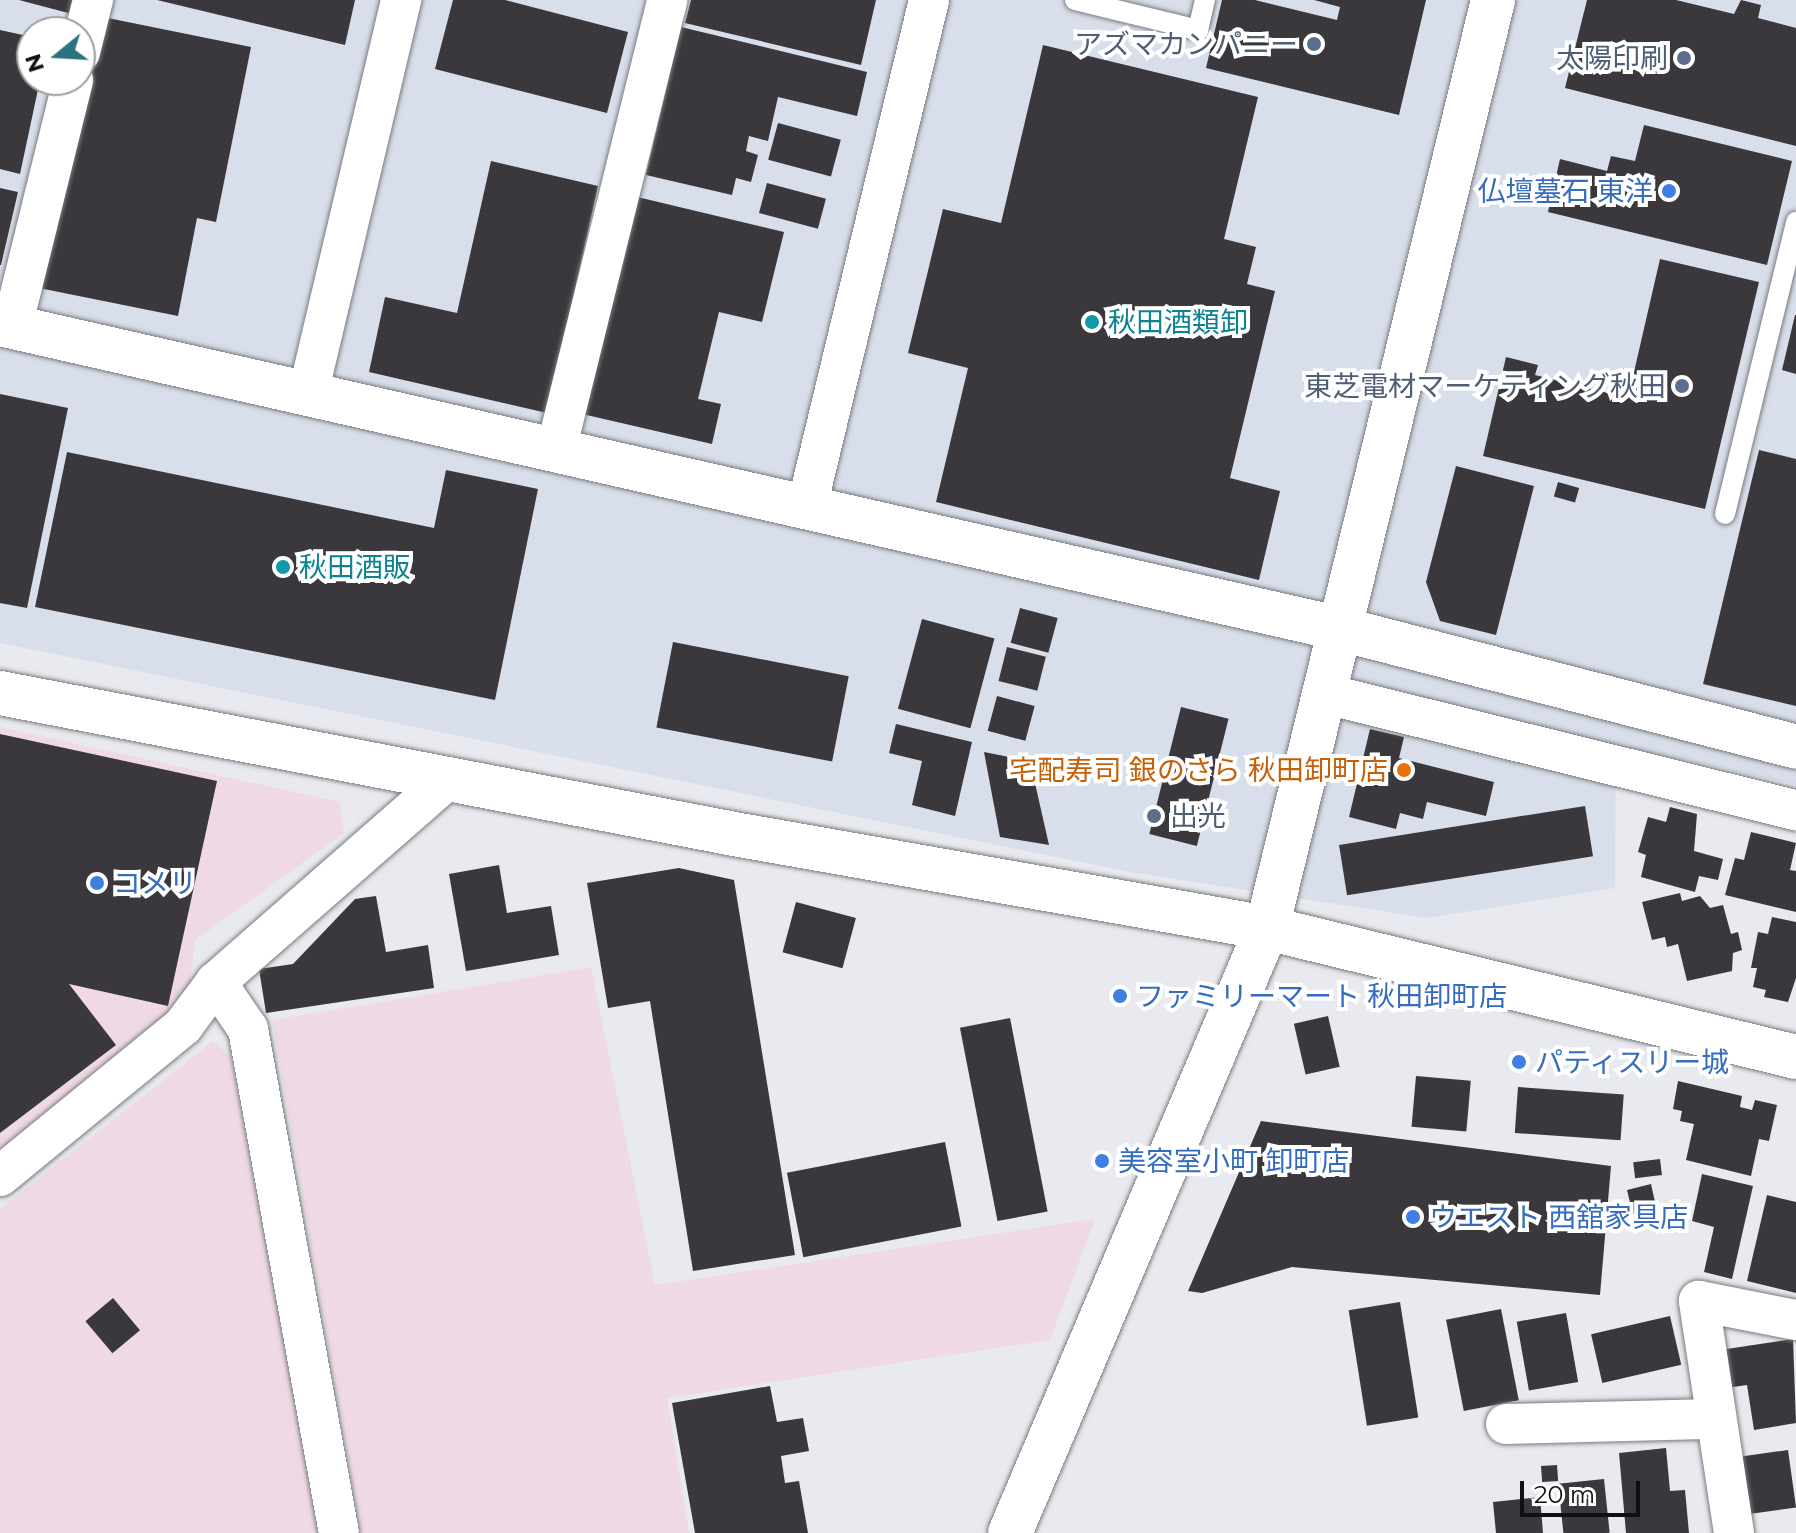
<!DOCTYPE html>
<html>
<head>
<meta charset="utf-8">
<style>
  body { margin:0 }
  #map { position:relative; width:1796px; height:1533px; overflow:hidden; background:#e8eaef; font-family:Montserrat,"Noto Sans JP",sans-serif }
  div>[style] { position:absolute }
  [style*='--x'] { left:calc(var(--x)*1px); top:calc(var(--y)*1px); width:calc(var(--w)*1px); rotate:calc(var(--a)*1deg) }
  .commercial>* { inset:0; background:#efd9e6 }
  .built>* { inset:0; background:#d8deea }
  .building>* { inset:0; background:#3a383c; transform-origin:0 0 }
  .roads { filter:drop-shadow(0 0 2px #797b7f) drop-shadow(0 0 2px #797b7f) }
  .service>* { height:20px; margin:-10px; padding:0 10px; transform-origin:10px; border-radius:10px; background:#fff }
  .minor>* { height:40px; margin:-20px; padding:0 20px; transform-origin:20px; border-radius:20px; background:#fff }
  .tertiary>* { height:44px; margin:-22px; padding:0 22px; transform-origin:22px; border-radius:22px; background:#fff }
  .dots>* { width:22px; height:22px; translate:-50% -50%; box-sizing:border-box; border:4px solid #fff; border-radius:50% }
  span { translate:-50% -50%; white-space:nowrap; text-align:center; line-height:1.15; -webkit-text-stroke:8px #fff; paint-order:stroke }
  .service-label { font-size:28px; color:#4e5e75 }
  .right { translate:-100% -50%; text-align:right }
  .left { translate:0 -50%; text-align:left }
  .shop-label { font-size:28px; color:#366cbe }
  .culture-label { font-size:28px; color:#0d838f }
  .food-label { font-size:28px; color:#c56008 }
  .north { position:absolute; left:16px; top:16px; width:80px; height:80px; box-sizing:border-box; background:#fff; border:2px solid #9f9fa0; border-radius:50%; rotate:252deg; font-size:22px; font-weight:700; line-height:32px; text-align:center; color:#0f1011 }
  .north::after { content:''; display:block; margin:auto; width:28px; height:36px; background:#2b737e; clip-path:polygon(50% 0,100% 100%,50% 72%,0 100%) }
  .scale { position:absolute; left:1520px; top:1481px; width:120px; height:36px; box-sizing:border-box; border:4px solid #0f1011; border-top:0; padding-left:10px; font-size:24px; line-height:28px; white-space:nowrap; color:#0f1011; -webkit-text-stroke:6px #fff; paint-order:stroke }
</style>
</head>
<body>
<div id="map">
  <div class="commercial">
    <i style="clip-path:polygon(0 727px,340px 802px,344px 833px,195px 940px,189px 997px,0 1151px)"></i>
    <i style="clip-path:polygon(591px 967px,655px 1285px,1095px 1219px,1050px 1340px,667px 1398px,689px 1533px,361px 1533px,272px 1020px)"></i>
    <i style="clip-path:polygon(213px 1041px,231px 1057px,319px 1533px,0 1533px,0 1209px)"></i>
  </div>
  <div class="built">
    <i style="clip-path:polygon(evenodd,0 0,1796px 0,1796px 785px,1616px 745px,1615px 888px,1427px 918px,1130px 872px,0 643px,0 0,32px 32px,80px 32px,80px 80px,32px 80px,32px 32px)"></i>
  </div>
  <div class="building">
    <i style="clip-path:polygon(19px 0,75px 0,72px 14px)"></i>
    <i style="clip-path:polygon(157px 0,355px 0,345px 45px)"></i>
    <i style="clip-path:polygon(453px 0,505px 0,628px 32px,607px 113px,435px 69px)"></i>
    <i style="clip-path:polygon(691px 0,876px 0,861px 65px,685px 23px)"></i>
    <i style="clip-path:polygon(1222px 0,1255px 0,1337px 20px,1340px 7px,1314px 0,1426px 0,1399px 115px,1206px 68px)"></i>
    <i style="clip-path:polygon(1587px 0,1676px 0,1734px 14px,1741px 0,1761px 5px,1758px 18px,1796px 28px,1796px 146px,1565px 88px)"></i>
    <i style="clip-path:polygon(88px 14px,251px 47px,216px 222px,197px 218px,178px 316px,34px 287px)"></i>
    <i style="clip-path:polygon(681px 27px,867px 72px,857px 116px,778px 97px,768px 141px,749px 136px,746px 151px,758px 155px,751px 182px,736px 178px,732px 195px,646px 175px)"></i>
    <i style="clip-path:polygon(0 30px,32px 37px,32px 80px,40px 80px,20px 174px,0 169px)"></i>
    <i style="clip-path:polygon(1043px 45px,1258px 97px,1224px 239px,1256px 247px,1247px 284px,1275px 291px,1230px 478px,1280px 491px,1259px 580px,936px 502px,968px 368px,908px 353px,943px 209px,1001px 223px)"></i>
    <i style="left:778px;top:123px;width:65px;height:38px;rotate:15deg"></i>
    <i style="clip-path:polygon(1644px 125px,1792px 161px,1767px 265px,1548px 212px,1560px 159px,1607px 171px,1611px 156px,1635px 161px)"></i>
    <i style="clip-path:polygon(491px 161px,598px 186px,547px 413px,369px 372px,385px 297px,457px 313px)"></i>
    <i style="left:767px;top:183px;width:61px;height:31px;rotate:15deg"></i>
    <i style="clip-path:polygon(0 188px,18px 192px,1px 265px,0 265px)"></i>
    <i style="clip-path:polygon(629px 195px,784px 232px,762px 322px,719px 312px,698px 399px,721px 404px,712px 444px,578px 413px)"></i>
    <i style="clip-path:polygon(1660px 259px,1759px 282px,1705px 509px,1483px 456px,1506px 357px,1538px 365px,1535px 375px,1628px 398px)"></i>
    <i style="clip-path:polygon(1795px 315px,1796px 315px,1796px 374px,1782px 370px)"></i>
    <i style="clip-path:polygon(0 394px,68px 408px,27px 608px,0 603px)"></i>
    <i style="clip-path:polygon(1759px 450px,1796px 459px,1796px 706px,1703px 684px)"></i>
    <i style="clip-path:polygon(67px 452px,434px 528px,446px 470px,538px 489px,495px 700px,35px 607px)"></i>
    <i style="clip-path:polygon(1456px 466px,1534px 486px,1496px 635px,1440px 621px,1426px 582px)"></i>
    <i style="left:1558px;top:482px;width:22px;height:15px;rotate:16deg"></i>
    <i style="left:1020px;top:608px;width:39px;height:36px;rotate:15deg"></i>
    <i style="left:922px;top:619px;width:75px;height:93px;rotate:15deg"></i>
    <i style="left:673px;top:642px;width:179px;height:87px;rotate:11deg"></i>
    <i style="left:1007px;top:647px;width:40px;height:35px;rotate:14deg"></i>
    <i style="left:997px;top:696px;width:39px;height:36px;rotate:15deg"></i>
    <i style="left:1181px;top:707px;width:49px;height:131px;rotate:14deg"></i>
    <i style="clip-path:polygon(896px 724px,972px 742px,955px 816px,912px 805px,922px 761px,889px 753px)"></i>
    <i style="clip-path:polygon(1370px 729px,1404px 737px,1399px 758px,1494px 782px,1486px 816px,1427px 802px,1423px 819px,1400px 813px,1396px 829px,1349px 817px)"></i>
    <i style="clip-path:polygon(0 734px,217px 781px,168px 1006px,69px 984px,116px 1045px,0 1133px)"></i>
    <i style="clip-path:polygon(984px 752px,1030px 761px,1049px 845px,1000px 837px)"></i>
    <i style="left:1585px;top:806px;width:51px;height:249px;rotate:81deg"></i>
    <i style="clip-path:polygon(1670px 807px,1697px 814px,1694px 851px,1723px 859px,1718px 880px,1699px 876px,1695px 892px,1641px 877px,1646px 855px,1638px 852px,1648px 817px,1666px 822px)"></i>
    <i style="clip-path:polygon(1751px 832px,1796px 843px,1790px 870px,1796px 871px,1796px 912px,1725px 895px,1735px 858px,1744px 860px)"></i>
    <i style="clip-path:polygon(499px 865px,507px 913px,551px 906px,559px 955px,466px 971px,449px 874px)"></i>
    <i style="clip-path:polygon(679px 868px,734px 880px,795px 1255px,693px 1271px,650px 1001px,608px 1008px,587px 883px)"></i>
    <i style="clip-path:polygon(1680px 893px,1682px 901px,1700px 896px,1710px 908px,1723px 905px,1731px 934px,1738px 932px,1742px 950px,1733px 953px,1732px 971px,1687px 981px,1678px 944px,1667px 947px,1665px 937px,1652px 940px,1642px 902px)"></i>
    <i style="clip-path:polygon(376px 896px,386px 952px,428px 945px,434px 988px,266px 1013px,259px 969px,293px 964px,355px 899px)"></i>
    <i style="left:796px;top:902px;width:62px;height:52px;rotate:15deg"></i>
    <i style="clip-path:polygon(1772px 917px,1796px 922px,1796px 978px,1788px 1002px,1764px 997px,1766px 990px,1753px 987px,1757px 968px,1751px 968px,1758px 932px,1768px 934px)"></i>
    <i style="left:1328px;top:1016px;width:52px;height:35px;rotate:77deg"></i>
    <i style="left:1010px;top:1018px;width:197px;height:51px;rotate:79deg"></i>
    <i style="left:1416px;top:1076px;width:55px;height:51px;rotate:5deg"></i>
    <i style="clip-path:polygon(1678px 1081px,1742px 1096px,1740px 1107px,1752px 1110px,1755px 1100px,1777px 1105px,1769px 1141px,1759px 1139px,1751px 1176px,1686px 1160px,1694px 1124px,1680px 1121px,1682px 1111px,1673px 1109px)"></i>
    <i style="left:1518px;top:1087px;width:106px;height:46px;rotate:4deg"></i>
    <i style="clip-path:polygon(1261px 1121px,1611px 1166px,1600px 1295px,1292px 1267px,1202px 1293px,1188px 1291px)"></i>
    <i style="left:945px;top:1142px;width:86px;height:161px;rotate:79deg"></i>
    <i style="left:1660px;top:1159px;width:16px;height:27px;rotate:83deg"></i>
    <i style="clip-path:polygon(1702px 1174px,1753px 1186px,1732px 1279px,1704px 1272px,1714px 1227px,1692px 1221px)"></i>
    <i style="clip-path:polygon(1651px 1184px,1659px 1220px,1641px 1225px,1640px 1217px,1634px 1219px,1627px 1190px)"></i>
    <i style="clip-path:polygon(1767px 1195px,1796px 1202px,1796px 1293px,1747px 1281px)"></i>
    <i style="left:113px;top:1298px;width:42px;height:36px;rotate:50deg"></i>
    <i style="left:1400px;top:1302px;width:117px;height:52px;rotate:81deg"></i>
    <i style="left:1501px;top:1309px;width:93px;height:56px;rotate:79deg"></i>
    <i style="left:1566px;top:1313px;width:70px;height:50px;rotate:80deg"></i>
    <i style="left:1670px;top:1316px;width:50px;height:81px;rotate:77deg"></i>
    <i style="clip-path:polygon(1793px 1339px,1796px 1423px,1754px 1430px,1747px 1385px,1726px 1388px,1720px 1350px)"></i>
    <i style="clip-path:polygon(770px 1386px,777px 1422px,803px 1418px,809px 1451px,781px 1456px,785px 1483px,799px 1481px,808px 1533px,695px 1533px,672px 1403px)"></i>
    <i style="clip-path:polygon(1666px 1448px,1670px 1491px,1685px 1490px,1689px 1533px,1626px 1533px,1619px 1453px)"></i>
    <i style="left:1788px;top:1450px;width:58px;height:47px;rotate:82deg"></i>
    <i style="left:1557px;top:1465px;width:16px;height:16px;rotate:86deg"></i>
    <i style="left:1604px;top:1479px;width:54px;height:46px;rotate:84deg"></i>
    <i style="clip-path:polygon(1540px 1497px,1543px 1533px,1496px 1533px,1493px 1502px)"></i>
  </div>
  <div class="roads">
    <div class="service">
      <i style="--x:1075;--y:0;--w:127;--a:13.7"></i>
      <i style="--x:1198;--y:30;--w:31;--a:-77"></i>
      <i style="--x:1725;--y:514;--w:301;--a:-76.3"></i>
    </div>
    <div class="minor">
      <i style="--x:80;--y:52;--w:54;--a:-76"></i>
      <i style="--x:12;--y:327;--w:254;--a:-76.1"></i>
      <i style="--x:308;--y:394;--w:405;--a:-76.7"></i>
      <i style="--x:556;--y:450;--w:463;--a:-76.1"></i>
      <i style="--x:807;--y:506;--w:520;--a:-76.44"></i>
      <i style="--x:1326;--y:694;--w:484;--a:13.9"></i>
      <i style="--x:216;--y:982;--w:57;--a:55.8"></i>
      <i style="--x:248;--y:1029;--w:512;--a:79.77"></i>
      <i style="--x:0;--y:1176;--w:237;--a:-39.3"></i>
      <i style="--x:183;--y:1026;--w:55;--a:-53.1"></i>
      <i style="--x:216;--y:982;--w:307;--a:-41.2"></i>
      <i style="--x:1506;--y:1424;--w:210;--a:-1.4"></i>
      <i style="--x:1734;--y:1533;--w:235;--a:-98.6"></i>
      <i style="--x:1699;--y:1301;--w:99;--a:11.1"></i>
    </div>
    <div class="tertiary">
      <i style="--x:0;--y:324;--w:1375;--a:12.81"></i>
      <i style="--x:1341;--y:629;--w:470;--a:14.5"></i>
      <i style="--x:0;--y:693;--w:747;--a:10.87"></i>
      <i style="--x:734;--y:834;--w:541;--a:10"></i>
      <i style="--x:1267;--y:928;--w:545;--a:13.7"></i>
      <i style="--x:1010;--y:1533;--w:657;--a:-66.98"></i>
      <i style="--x:1267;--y:928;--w:955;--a:-76.31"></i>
    </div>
  </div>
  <div class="dots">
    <i style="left:1314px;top:44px;background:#5c6f8a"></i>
    <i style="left:1684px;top:58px;background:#5c6f8a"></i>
    <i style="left:1669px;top:191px;background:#3f7fe0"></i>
    <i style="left:1092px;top:322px;background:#0f9aa8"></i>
    <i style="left:1682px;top:386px;background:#5c6f8a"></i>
    <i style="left:283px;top:567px;background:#0f9aa8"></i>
    <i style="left:1404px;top:770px;background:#e8710a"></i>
    <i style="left:1154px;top:816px;background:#5c6f8a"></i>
    <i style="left:97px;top:883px;background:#3f7fe0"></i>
    <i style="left:1120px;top:996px;background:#3f7fe0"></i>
    <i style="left:1519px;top:1062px;background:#3f7fe0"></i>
    <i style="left:1102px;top:1161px;background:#3f7fe0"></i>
    <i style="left:1413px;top:1217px;background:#3f7fe0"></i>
  </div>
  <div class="service-label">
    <span class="right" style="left:1298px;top:44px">アズマカンパニー</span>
    <span class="right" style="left:1668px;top:58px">太陽印刷</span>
    <span class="right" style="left:1666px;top:386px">東芝電材マーケティング秋田</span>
    <span class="left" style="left:1170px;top:816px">出光</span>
  </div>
  <div class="shop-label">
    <span class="right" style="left:1653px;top:191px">仏壇墓石 東洋</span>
    <span class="left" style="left:113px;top:883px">コメリ</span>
    <span class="left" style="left:1136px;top:996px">ファミリーマート 秋田卸町店</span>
    <span class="left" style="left:1535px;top:1062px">パティスリー城</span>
    <span class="left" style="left:1118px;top:1161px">美容室小町 卸町店</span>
    <span class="left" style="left:1429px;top:1217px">ウエスト 西舘家具店</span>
  </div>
  <div class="culture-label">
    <span class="left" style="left:1108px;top:322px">秋田酒類卸</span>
    <span class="left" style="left:299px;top:567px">秋田酒販</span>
  </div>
  <div class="food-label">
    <span class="right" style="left:1388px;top:770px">宅配寿司 銀のさら 秋田卸町店</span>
  </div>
  <div class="north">N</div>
  <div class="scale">20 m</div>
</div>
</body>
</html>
